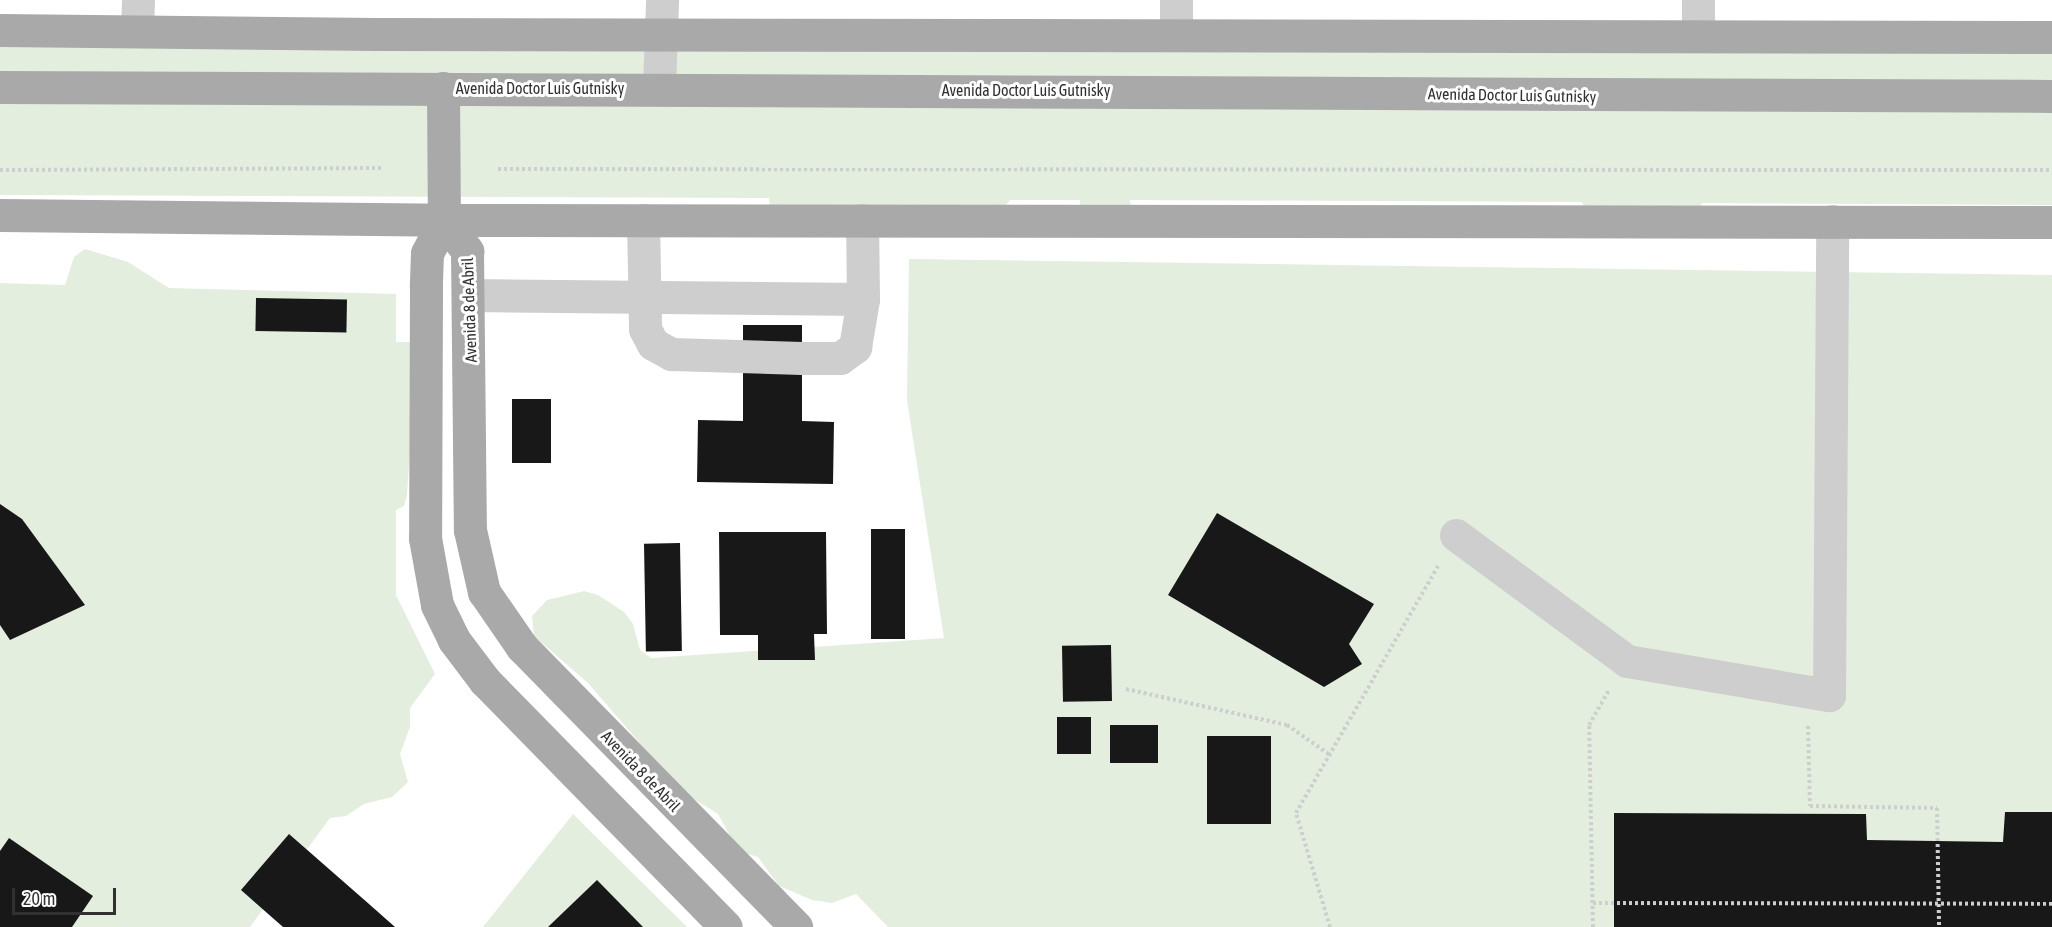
<!DOCTYPE html>
<html>
<head>
<meta charset="utf-8">
<style>
  body { margin:0 }
  #map { position:relative; width:2052px; height:927px; overflow:hidden; background:#fff; font-family:"Asap Condensed",sans-serif }
  div>[style] { position:absolute }
  [style*='--x'] { left:calc(var(--x)*1px); top:calc(var(--y)*1px); width:calc(var(--w)*1px); rotate:calc(var(--a)*1deg) }
  .green>* { inset:0; background:#e4eede }
  .building>* { inset:0; background:#181818; transform-origin:0 0 }
  .path>* { height:4px; margin-top:-2px; transform-origin:0; background:repeating-linear-gradient(90deg,#cecece 0 3px,transparent 0 6px) }
  .minor>* { height:33px; margin:-16.5px; padding:0 16.5px; transform-origin:16.5px; border-radius:16.5px; background:#cecece }
  .major>* { height:33px; margin:-16.5px; padding:0 16.5px; transform-origin:16.5px; border-radius:16.5px; background:#a9a9a9 }
  span { translate:-50% -50%; white-space:nowrap; text-align:center; line-height:1.15; -webkit-text-stroke:6px #fff; paint-order:stroke }
  .street-label { font-size:16px; color:#313131 }
  .scale { position:absolute; left:12px; top:888px; width:104px; height:27px; box-sizing:border-box; border:3px solid #313131; border-top:0; padding-left:8px; font-size:18px; line-height:21px; white-space:nowrap; color:#313131; -webkit-text-stroke:4px #fff; paint-order:stroke }
</style>
</head>
<body>
<div id="map">
  <div class="green">
    <i style="clip-path:polygon(0 42px,2052px 54px,2052px 205px,1702px 203px,1700px 208px,1584px 207px,1582px 202px,1130px 200px,1131px 207px,1079px 217px,1080px 200px,1010px 200px,999px 214px,770px 209px,769px 198px,0 195px)"></i>
    <i style="clip-path:polygon(85px 249px,128px 262px,169px 288px,396px 294px,396px 342px,417px 342px,407px 495px,404px 506px,396px 510px,396px 595px,435px 674px,410px 708px,410px 727px,400px 754px,408px 782px,392px 797px,364px 804px,346px 816px,330px 818px,250px 927px,0 927px,0 283px,65px 285px,74px 257px)"></i>
    <i style="clip-path:polygon(909px 259px,2052px 275px,2052px 927px,888px 927px,856px 894px,832px 903px,812px 900px,779px 886px,758px 857px,738px 851px,718px 814px,681px 791px,588px 683px,534px 636px,532px 616px,547px 600px,584px 591px,598px 595px,624px 612px,633px 624px,640px 650px,651px 658px,944px 638px,907px 400px)"></i>
    <i style="clip-path:polygon(573px 814px,687px 927px,483px 927px)"></i>
  </div>
  <div class="building">
    <i style="left:256px;top:298px;width:91px;height:33px;rotate:1deg"></i>
    <i style="clip-path:polygon(743px 325px,802px 325px,802px 421px,834px 422px,833px 484px,697px 482px,698px 420px,743px 421px)"></i>
    <i style="left:512px;top:399px;width:39px;height:64px"></i>
    <i style="clip-path:polygon(0 504px,22px 519px,85px 605px,10px 640px,0 625px)"></i>
    <i style="clip-path:polygon(1217px 513px,1374px 604px,1349px 644px,1362px 664px,1324px 687px,1168px 595px)"></i>
    <i style="left:871px;top:529px;width:34px;height:110px"></i>
    <i style="clip-path:polygon(719px 532px,826px 532px,827px 634px,814px 634px,815px 660px,758px 660px,758px 635px,720px 635px)"></i>
    <i style="left:680px;top:543px;width:108px;height:36px;rotate:89deg"></i>
    <i style="left:1111px;top:645px;width:56px;height:49px;rotate:89deg"></i>
    <i style="left:1057px;top:717px;width:34px;height:37px"></i>
    <i style="left:1158px;top:725px;width:38px;height:48px;rotate:90deg"></i>
    <i style="left:1207px;top:736px;width:64px;height:88px"></i>
    <i style="clip-path:polygon(2005px 812px,2052px 812px,2052px 927px,1614px 927px,1614px 813px,1866px 814px,1867px 840px,2003px 842px)"></i>
    <i style="clip-path:polygon(289px 834px,369px 904px,395px 927px,283px 927px,241px 890px)"></i>
    <i style="clip-path:polygon(9px 838px,93px 896px,72px 927px,0 927px,0 851px)"></i>
    <i style="clip-path:polygon(597px 880px,643px 927px,548px 927px)"></i>
  </div>
  <div class="path">
    <i style="--x:498;--y:169;--w:1554;--a:0.04"></i>
    <i style="--x:0;--y:170;--w:382;--a:-0.3"></i>
    <i style="--x:1126;--y:689;--w:165;--a:12.6"></i>
    <i style="--x:1287;--y:725;--w:52;--a:34.9"></i>
    <i style="--x:1808;--y:726;--w:80;--a:88.6"></i>
    <i style="--x:1810;--y:806;--w:127;--a:0.9"></i>
    <i style="--x:1937;--y:808;--w:119;--a:89"></i>
    <i style="--x:1593;--y:903;--w:459;--a:0.1"></i>
    <i style="--x:1330;--y:927;--w:119;--a:-106.6"></i>
    <i style="--x:1296;--y:813;--w:287;--a:-60.1"></i>
    <i style="--x:1593;--y:927;--w:202;--a:-91.1"></i>
    <i style="--x:1589;--y:725;--w:40;--a:-60.3"></i>
  </div>
  <div class="minor">
    <i style="--x:137;--y:30;--w:30;--a:-88"></i>
    <i style="--x:1176;--y:34;--w:34;--a:-90"></i>
    <i style="--x:1698;--y:36;--w:36;--a:-90"></i>
    <i style="--x:659;--y:88;--w:88;--a:-88"></i>
    <i style="--x:643;--y:220;--w:109;--a:88.9"></i>
    <i style="--x:645;--y:329;--w:17;--a:62"></i>
    <i style="--x:653;--y:344;--w:21;--a:29"></i>
    <i style="--x:671;--y:354;--w:131;--a:1.7"></i>
    <i style="--x:802;--y:358;--w:38;--a:0"></i>
    <i style="--x:840;--y:358;--w:19;--a:-36"></i>
    <i style="--x:855;--y:347;--w:49;--a:-80.5"></i>
    <i style="--x:863;--y:299;--w:79;--a:-90.7"></i>
    <i style="--x:470;--y:295;--w:393;--a:0.6"></i>
    <i style="--x:1456;--y:535;--w:212;--a:36.4"></i>
    <i style="--x:1627;--y:661;--w:205;--a:9.6"></i>
    <i style="--x:1829;--y:695;--w:474;--a:-89.6"></i>
  </div>
  <div class="major">
    <i style="--x:0;--y:30;--w:377;--a:0.6"></i>
    <i style="--x:377;--y:34;--w:1675;--a:0.1"></i>
    <i style="--x:0;--y:87;--w:2052;--a:0.25"></i>
    <i style="--x:443;--y:88;--w:132;--a:89.6"></i>
    <i style="--x:444;--y:220;--w:37;--a:117"></i>
    <i style="--x:427;--y:253;--w:34;--a:92"></i>
    <i style="--x:426;--y:287;--w:251;--a:90.2"></i>
    <i style="--x:425;--y:538;--w:68;--a:79.8"></i>
    <i style="--x:437;--y:605;--w:39;--a:64"></i>
    <i style="--x:454;--y:640;--w:51;--a:52.9"></i>
    <i style="--x:485;--y:681;--w:344;--a:45.6"></i>
    <i style="--x:0;--y:215;--w:444;--a:0.6"></i>
    <i style="--x:444;--y:220;--w:1608;--a:0.07"></i>
    <i style="--x:444;--y:220;--w:39;--a:53"></i>
    <i style="--x:467;--y:251;--w:279;--a:89.4"></i>
    <i style="--x:470;--y:530;--w:64;--a:77.3"></i>
    <i style="--x:484;--y:592;--w:67;--a:55.4"></i>
    <i style="--x:522;--y:647;--w:392;--a:45.6"></i>
  </div>
  <div class="street-label">
    <span style="left:540px;top:88px">Avenida Doctor Luis Gutnisky</span>
    <span style="left:1026px;top:90px">Avenida Doctor Luis Gutnisky</span>
    <span style="left:1512px;top:95px;rotate:1deg">Avenida Doctor Luis Gutnisky</span>
    <span style="left:469px;top:310px;rotate:-92deg">Avenida 8 de Abril</span>
    <span style="left:641px;top:771px;rotate:46deg">Avenida 8 de Abril</span>
  </div>
  <div class="scale">20 m</div>
</div>
</body>
</html>
